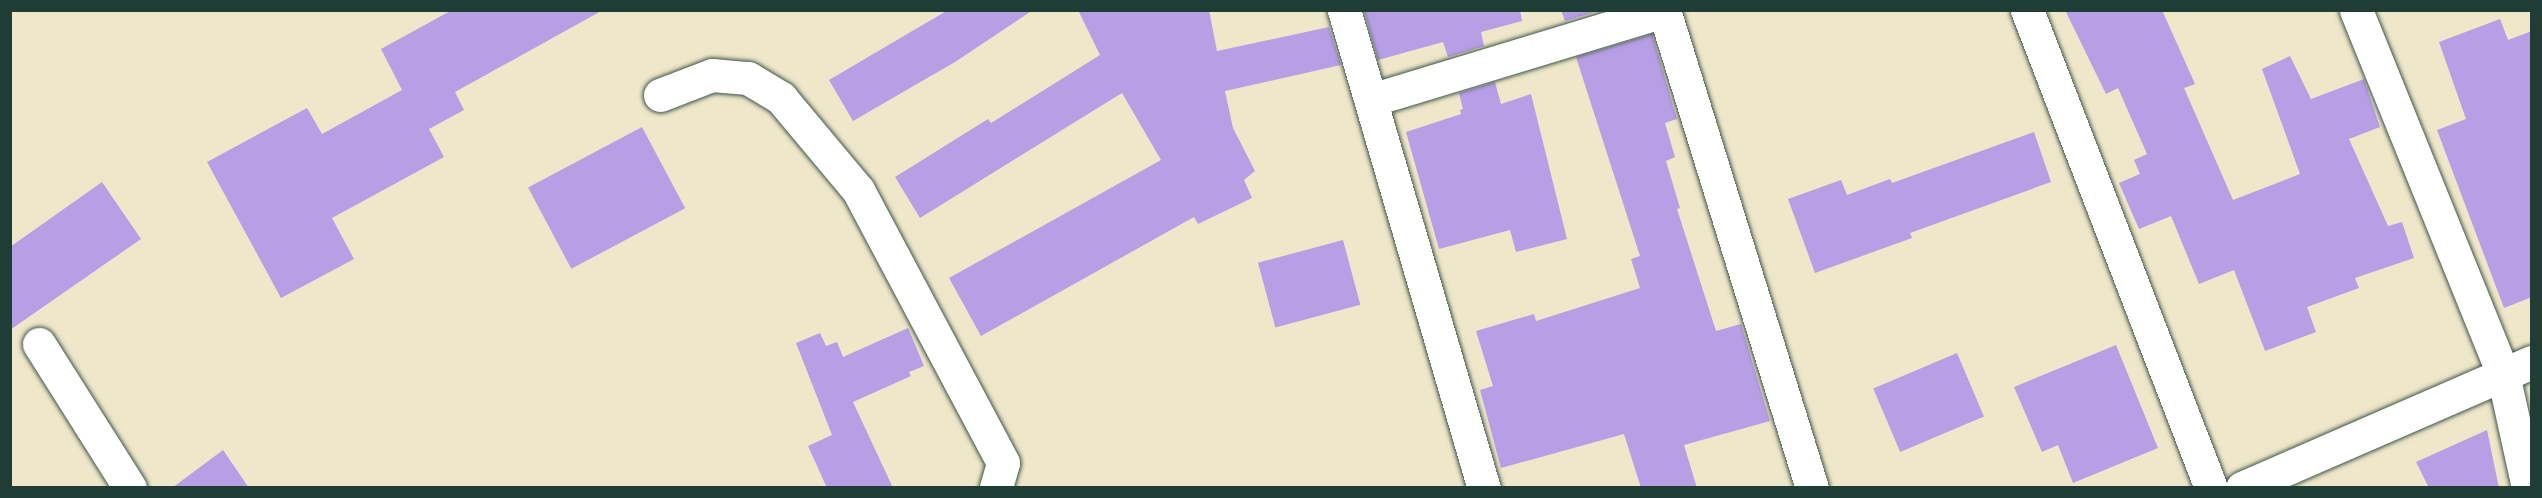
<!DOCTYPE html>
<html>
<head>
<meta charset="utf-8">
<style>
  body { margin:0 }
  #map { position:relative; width:2542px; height:498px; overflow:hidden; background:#efe7c9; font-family:"IM FELL Great Primer",serif }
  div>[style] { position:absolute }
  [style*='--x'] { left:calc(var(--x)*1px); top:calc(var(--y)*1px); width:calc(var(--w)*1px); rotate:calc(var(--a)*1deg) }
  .building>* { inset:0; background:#b79fe5; transform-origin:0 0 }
  .roads { filter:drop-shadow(0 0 2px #3e564a) drop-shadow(0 0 2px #3e564a) }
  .minor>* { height:33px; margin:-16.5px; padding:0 16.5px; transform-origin:16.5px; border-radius:16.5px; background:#fff }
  span { translate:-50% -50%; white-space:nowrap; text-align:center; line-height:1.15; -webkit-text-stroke:6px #fcf5e5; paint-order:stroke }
  .frame { position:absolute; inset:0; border:12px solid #1f3d34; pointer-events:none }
</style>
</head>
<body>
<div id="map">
  <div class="building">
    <i style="clip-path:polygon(452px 10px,603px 10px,455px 92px,464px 110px,429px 129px,444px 157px,332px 218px,354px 259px,281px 298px,207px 162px,307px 108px,322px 134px,402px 90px,381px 49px)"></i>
    <i style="clip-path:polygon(948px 10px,1033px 10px,955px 62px,853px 121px,829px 80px)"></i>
    <i style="clip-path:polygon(1078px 10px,1209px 10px,1217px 51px,1329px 27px,1341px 65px,1225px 91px,1233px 128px,1255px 171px,1244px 180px,1252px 198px,1198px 224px,1194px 217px,981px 336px,949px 278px,1161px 160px,1122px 93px,920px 218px,895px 177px,988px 119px,991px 123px,1100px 55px)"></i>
    <i style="clip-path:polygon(1364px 10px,1520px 10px,1522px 21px,1481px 32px,1484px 46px,1448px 57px,1443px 42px,1378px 60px)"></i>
    <i style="clip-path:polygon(1561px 10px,1601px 10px,1565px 21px)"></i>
    <i style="clip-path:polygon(2065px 10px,2162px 10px,2195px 84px,2184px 88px,2233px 200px,2300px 174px,2262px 69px,2290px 56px,2311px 99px,2364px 79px,2380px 127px,2349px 139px,2388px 226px,2402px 222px,2414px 258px,2355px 278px,2359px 288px,2307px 307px,2316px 332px,2265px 351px,2234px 270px,2199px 284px,2171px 216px,2139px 229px,2119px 183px,2140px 174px,2134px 160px,2147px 154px,2118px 88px,2106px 94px)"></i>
    <i style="clip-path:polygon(2500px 19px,2508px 40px,2532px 31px,2532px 297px,2504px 308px,2437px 130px,2466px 119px,2439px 42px)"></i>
    <i style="clip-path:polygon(1652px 34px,1677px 119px,1665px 123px,1675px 157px,1666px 161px,1680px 208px,1677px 209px,1716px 331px,1741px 324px,1770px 421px,1684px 445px,1697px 488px,1641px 488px,1624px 434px,1501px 468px,1480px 390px,1493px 386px,1476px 331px,1534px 314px,1536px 321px,1640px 288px,1631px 259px,1640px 256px,1576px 57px)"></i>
    <i style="clip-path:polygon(1495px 82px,1501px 104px,1531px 94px,1567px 239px,1516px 252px,1510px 230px,1439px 249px,1406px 132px,1461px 114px,1460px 110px,1463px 109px,1459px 93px)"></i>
    <i style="left:642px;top:127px;width:92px;height:129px;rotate:62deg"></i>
    <i style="clip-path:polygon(2034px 132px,2051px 182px,1910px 233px,1912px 238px,1815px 273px,1788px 199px,1841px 180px,1847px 195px,1890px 179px,1892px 183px)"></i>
    <i style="clip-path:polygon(102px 182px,141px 239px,10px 330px,10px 247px)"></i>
    <i style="left:1343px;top:240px;width:67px;height:88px;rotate:75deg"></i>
    <i style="clip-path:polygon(908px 328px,924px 366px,909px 372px,911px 376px,853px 402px,893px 488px,827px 488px,808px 446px,832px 435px,796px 343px,820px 333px,826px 346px,837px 342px,843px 357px)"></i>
    <i style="clip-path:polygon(2116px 345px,2158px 448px,2073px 483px,2058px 445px,2042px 452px,2014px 387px)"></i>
    <i style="left:1957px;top:353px;width:69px;height:91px;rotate:67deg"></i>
    <i style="clip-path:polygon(2487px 430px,2499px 488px,2429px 488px,2416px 462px)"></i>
    <i style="clip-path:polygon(223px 450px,249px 488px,172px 488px)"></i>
  </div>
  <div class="roads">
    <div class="minor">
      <i style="--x:1344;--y:10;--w:498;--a:73.7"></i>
      <i style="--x:1664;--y:10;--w:500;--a:72.8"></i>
      <i style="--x:2027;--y:10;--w:512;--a:68.95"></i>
      <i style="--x:2356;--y:10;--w:393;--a:68"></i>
      <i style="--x:2503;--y:374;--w:117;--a:77.6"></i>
      <i style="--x:660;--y:95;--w:56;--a:-21"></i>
      <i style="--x:712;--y:75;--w:36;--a:5"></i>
      <i style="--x:748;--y:78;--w:39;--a:31"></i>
      <i style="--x:781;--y:98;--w:120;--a:50.1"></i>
      <i style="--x:858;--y:190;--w:309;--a:62"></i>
      <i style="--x:1003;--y:463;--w:26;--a:106"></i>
      <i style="--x:1371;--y:100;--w:306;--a:-16.9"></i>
      <i style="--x:39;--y:344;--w:170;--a:57.7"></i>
      <i style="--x:2242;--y:488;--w:316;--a:-23.5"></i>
    </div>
  </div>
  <div class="frame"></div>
</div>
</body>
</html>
